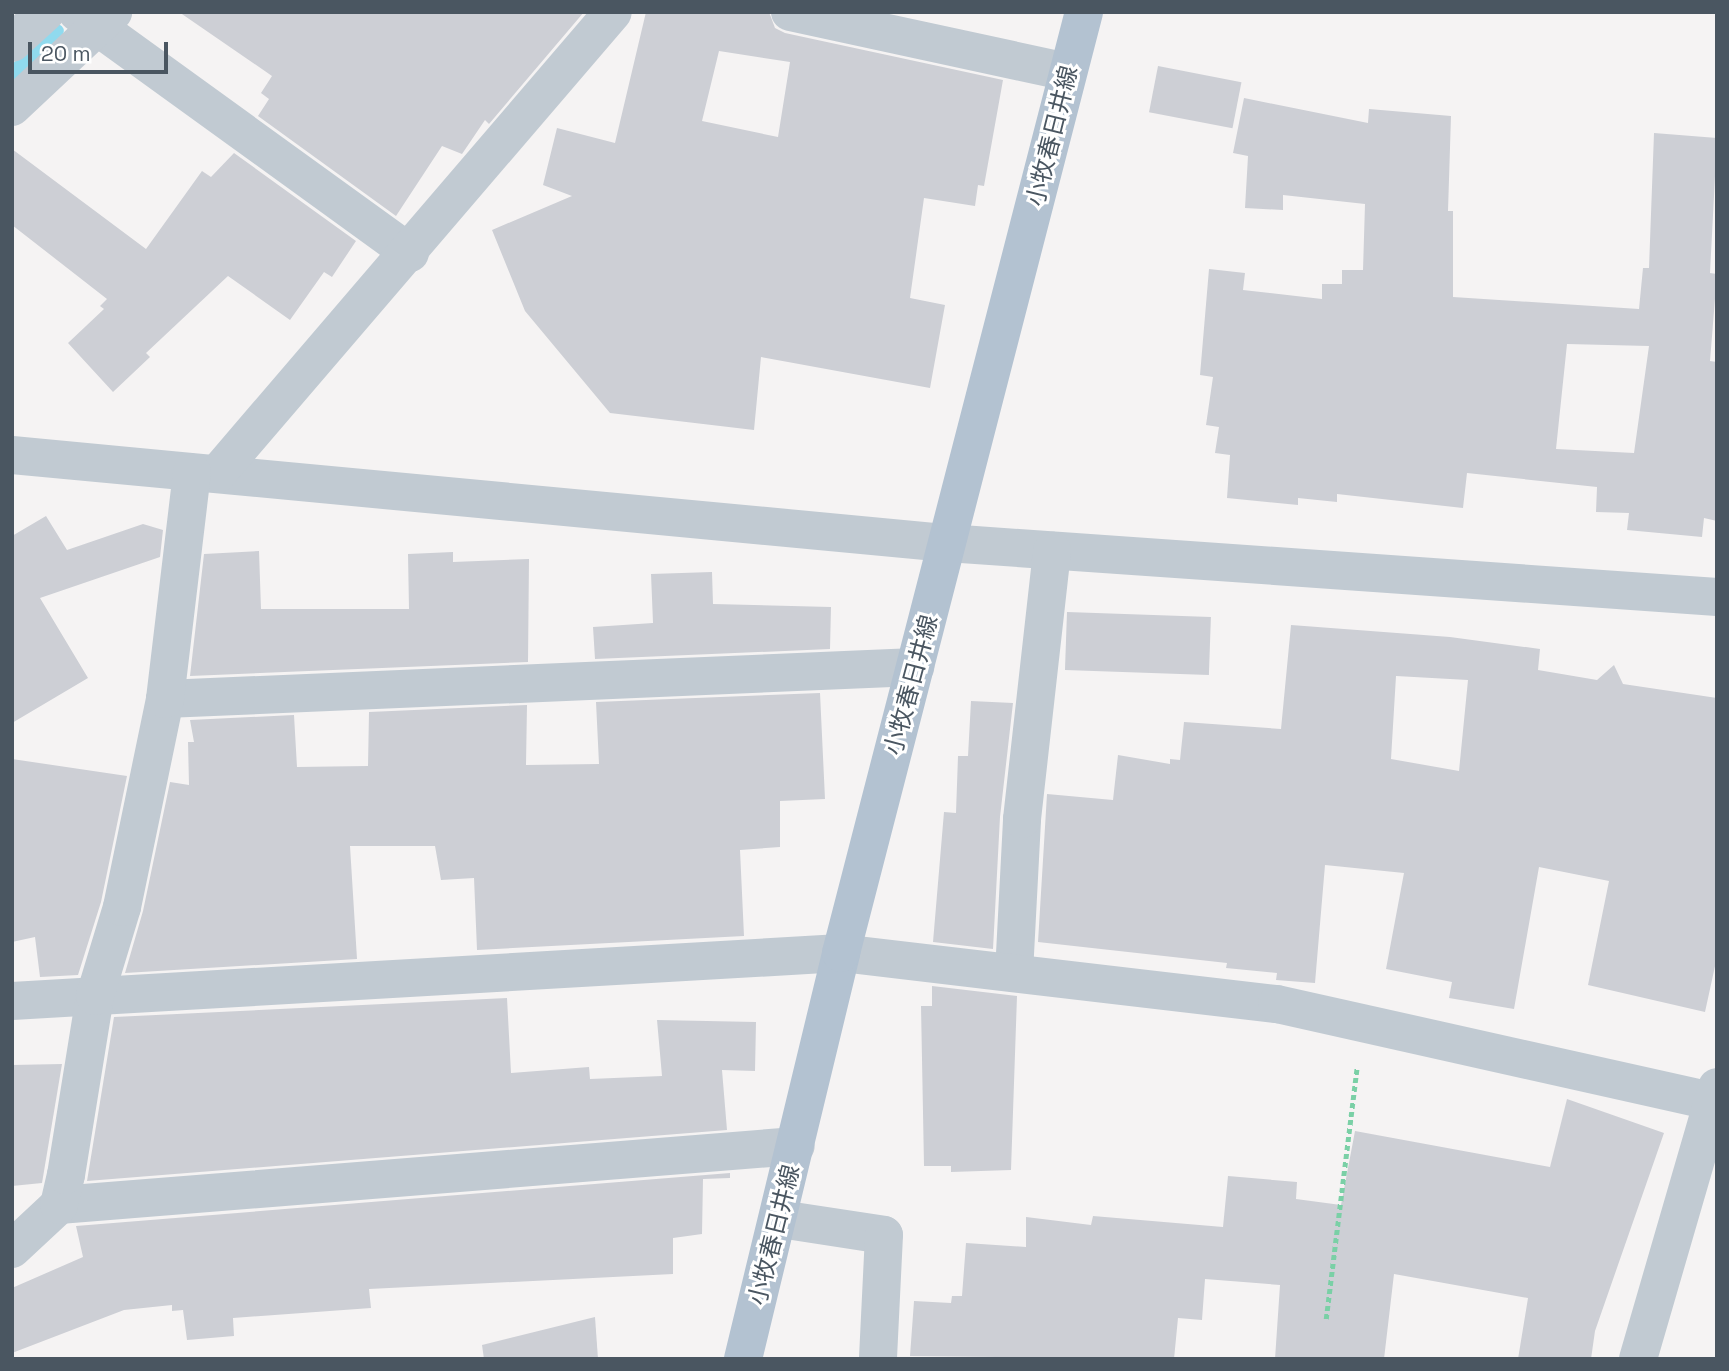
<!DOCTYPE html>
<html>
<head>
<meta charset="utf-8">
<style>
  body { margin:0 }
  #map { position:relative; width:1729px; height:1371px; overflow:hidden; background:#f5f3f3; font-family:"Space Grotesk","Noto Sans JP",sans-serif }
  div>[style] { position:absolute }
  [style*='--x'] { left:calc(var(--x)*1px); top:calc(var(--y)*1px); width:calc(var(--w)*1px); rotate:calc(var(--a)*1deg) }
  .stream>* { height:14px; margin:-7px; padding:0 7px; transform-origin:7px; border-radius:7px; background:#90daee }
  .building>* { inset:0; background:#cdcfd5; transform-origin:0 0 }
  .path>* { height:4.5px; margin-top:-2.25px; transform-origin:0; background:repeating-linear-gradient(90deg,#7ad0a6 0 5px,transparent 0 8.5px) }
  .minor>* { height:38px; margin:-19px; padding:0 19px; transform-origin:19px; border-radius:19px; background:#c1cad2 }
  .major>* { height:38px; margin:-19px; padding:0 19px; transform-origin:19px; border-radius:19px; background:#b3c2d1 }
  span { translate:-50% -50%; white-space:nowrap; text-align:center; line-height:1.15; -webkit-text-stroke:6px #fff; paint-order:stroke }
  .street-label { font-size:24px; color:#4a5661 }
  .frame { position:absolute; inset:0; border:14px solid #4a5661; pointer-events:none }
  .scale { position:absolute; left:28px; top:42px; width:140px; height:32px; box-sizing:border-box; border:4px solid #4a5661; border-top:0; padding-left:9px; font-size:21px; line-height:24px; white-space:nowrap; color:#4a5661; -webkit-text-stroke:5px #fff; paint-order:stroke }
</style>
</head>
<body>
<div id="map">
  <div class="stream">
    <i style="--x:12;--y:74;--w:62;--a:-43.7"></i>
  </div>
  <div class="building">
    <i style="clip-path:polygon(179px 12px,584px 12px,489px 124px,485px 120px,462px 154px,442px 146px,396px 216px,258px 116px,269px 99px,261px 93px,272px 76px)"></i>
    <i style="clip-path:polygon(evenodd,646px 12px,769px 12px,775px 28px,785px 33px,1003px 80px,984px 186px,978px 185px,975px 206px,924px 198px,910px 298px,945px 305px,930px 388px,761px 357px,754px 430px,610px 413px,525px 311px,492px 230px,572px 196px,543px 185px,557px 128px,615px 143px,646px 12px,719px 51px,790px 62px,778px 137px,702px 121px,719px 51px)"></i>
    <i style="left:1158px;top:66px;width:85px;height:47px;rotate:11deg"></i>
    <i style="clip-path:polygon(evenodd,1244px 98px,1368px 123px,1369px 109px,1451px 116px,1448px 211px,1453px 211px,1453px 297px,1639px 309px,1643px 268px,1649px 268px,1654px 133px,1717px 138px,1710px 273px,1717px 274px,1710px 361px,1717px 362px,1717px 521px,1704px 518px,1702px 537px,1627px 530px,1629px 513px,1596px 512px,1597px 487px,1467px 473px,1463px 508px,1337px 494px,1337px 502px,1298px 498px,1298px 505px,1227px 498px,1230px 455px,1215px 453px,1219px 427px,1206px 425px,1213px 377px,1200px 375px,1209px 269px,1245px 273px,1243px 290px,1322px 299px,1322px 284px,1342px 284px,1342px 270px,1363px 270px,1365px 204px,1283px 195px,1283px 210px,1245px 208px,1248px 156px,1233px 153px,1244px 98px,1567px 344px,1649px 346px,1634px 453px,1556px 449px,1567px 344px)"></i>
    <i style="clip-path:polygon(12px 149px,146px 249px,202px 171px,211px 177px,234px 153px,356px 241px,332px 277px,324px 272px,290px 320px,228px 276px,146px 353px,150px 357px,113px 392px,68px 343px,104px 309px,100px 306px,107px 299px,12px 225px)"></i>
    <i style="clip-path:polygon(46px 516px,67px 550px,143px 524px,163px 530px,160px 557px,40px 598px,88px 678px,12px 723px,12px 536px)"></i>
    <i style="clip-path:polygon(259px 551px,261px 609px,409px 609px,408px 554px,453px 552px,453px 562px,529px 559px,528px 662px,190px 676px,204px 554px)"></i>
    <i style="clip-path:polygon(712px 572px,713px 604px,831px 607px,830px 649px,595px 659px,593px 627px,653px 623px,651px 574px)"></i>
    <i style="left:1067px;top:612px;width:144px;height:58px;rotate:2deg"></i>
    <i style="clip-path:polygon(evenodd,1291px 625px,1450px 637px,1540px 649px,1538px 670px,1597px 680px,1614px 665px,1623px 684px,1717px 698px,1717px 957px,1705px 1012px,1588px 985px,1609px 881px,1539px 867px,1514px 1009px,1449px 998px,1452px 982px,1386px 969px,1404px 873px,1325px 865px,1315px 983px,1276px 980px,1277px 973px,1226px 968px,1227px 963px,1038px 942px,1047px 794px,1113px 800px,1118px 755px,1170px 764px,1170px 759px,1180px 760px,1184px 722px,1281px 729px,1291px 625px,1396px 676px,1468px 680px,1459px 771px,1391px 759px,1396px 676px)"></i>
    <i style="clip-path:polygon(820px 693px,825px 799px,780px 801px,780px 847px,740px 850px,744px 936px,477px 950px,474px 878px,441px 880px,435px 846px,350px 846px,357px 959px,125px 973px,143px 911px,170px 782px,189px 785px,188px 742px,194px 742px,190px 720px,294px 715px,297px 767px,368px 766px,369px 712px,527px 705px,526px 765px,599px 764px,596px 702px)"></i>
    <i style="clip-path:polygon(971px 701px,1013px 703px,1000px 817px,993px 949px,933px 942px,944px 812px,956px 813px,958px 756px,968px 756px)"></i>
    <i style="clip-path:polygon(12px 759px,127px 776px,101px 902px,78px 975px,40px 977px,35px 937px,12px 942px)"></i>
    <i style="clip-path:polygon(932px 986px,1017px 996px,1011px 1170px,951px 1172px,951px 1166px,924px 1166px,921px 1006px,932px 1006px)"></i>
    <i style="clip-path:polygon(507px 998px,511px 1073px,589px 1067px,590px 1079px,662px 1076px,657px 1020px,756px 1022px,755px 1071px,722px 1070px,727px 1130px,87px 1181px,114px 1017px)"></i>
    <i style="clip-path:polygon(62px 1064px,42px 1183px,12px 1186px,12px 1065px)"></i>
    <i style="clip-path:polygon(1567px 1099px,1664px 1133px,1595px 1331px,1591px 1359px,1518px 1359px,1528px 1298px,1394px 1274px,1384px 1359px,1275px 1359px,1280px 1285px,1205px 1279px,1202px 1320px,1178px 1318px,1174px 1359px,910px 1356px,914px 1301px,951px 1303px,952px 1296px,962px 1296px,966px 1243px,1026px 1247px,1026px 1217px,1091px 1225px,1093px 1216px,1223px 1227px,1228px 1176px,1297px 1182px,1296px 1199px,1341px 1205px,1355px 1131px,1550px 1167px)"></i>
    <i style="clip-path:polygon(730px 1173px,730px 1178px,703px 1179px,702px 1234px,673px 1238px,673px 1274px,369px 1289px,371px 1308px,233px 1318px,234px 1336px,187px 1340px,183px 1310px,172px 1311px,172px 1305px,124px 1310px,12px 1353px,12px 1288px,83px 1257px,76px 1226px)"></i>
    <i style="clip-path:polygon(595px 1317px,598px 1359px,484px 1359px,482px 1345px)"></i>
  </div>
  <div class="path">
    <i style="--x:1326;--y:1319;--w:255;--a:-83"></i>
  </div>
  <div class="minor">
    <i style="--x:77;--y:12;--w:411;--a:35.9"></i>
    <i style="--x:790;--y:12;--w:284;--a:12.2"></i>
    <i style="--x:12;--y:43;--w:46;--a:-42.4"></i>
    <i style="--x:12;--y:107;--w:139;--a:-43.2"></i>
    <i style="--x:12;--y:455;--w:939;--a:5.38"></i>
    <i style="--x:947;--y:543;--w:772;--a:4.01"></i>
    <i style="--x:217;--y:474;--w:608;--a:-49.4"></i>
    <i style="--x:165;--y:699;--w:751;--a:-2.44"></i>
    <i style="--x:1014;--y:973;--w:154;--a:-87"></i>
    <i style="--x:1022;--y:819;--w:270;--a:-83.6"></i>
    <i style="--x:12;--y:1001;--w:830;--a:-3.31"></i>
    <i style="--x:841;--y:953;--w:439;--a:6.7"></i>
    <i style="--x:1277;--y:1004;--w:451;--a:12.6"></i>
    <i style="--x:59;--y:1205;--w:739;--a:-4.58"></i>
    <i style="--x:780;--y:1219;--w:105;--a:8.7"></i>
    <i style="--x:884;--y:1235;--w:124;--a:92.8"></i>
    <i style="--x:12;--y:1249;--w:64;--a:-43.1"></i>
    <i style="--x:59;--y:1205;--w:31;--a:-77"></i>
    <i style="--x:66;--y:1175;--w:181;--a:-80.8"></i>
    <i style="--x:95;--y:996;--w:93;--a:-73.1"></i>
    <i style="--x:122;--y:907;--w:212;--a:-78.3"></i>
    <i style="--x:165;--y:699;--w:228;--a:-83.2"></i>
    <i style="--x:1638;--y:1359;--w:283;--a:-73.8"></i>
  </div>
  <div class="major">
    <i style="--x:743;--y:1359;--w:418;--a:-76.4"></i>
    <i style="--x:841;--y:953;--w:972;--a:-75.52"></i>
  </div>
  <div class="street-label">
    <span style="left:1052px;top:136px;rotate:-76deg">小牧春日井線</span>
    <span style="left:911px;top:685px;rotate:-75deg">小牧春日井線</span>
    <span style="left:774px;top:1235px;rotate:-76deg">小牧春日井線</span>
  </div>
  <div class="frame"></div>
  <div class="scale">20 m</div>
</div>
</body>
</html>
